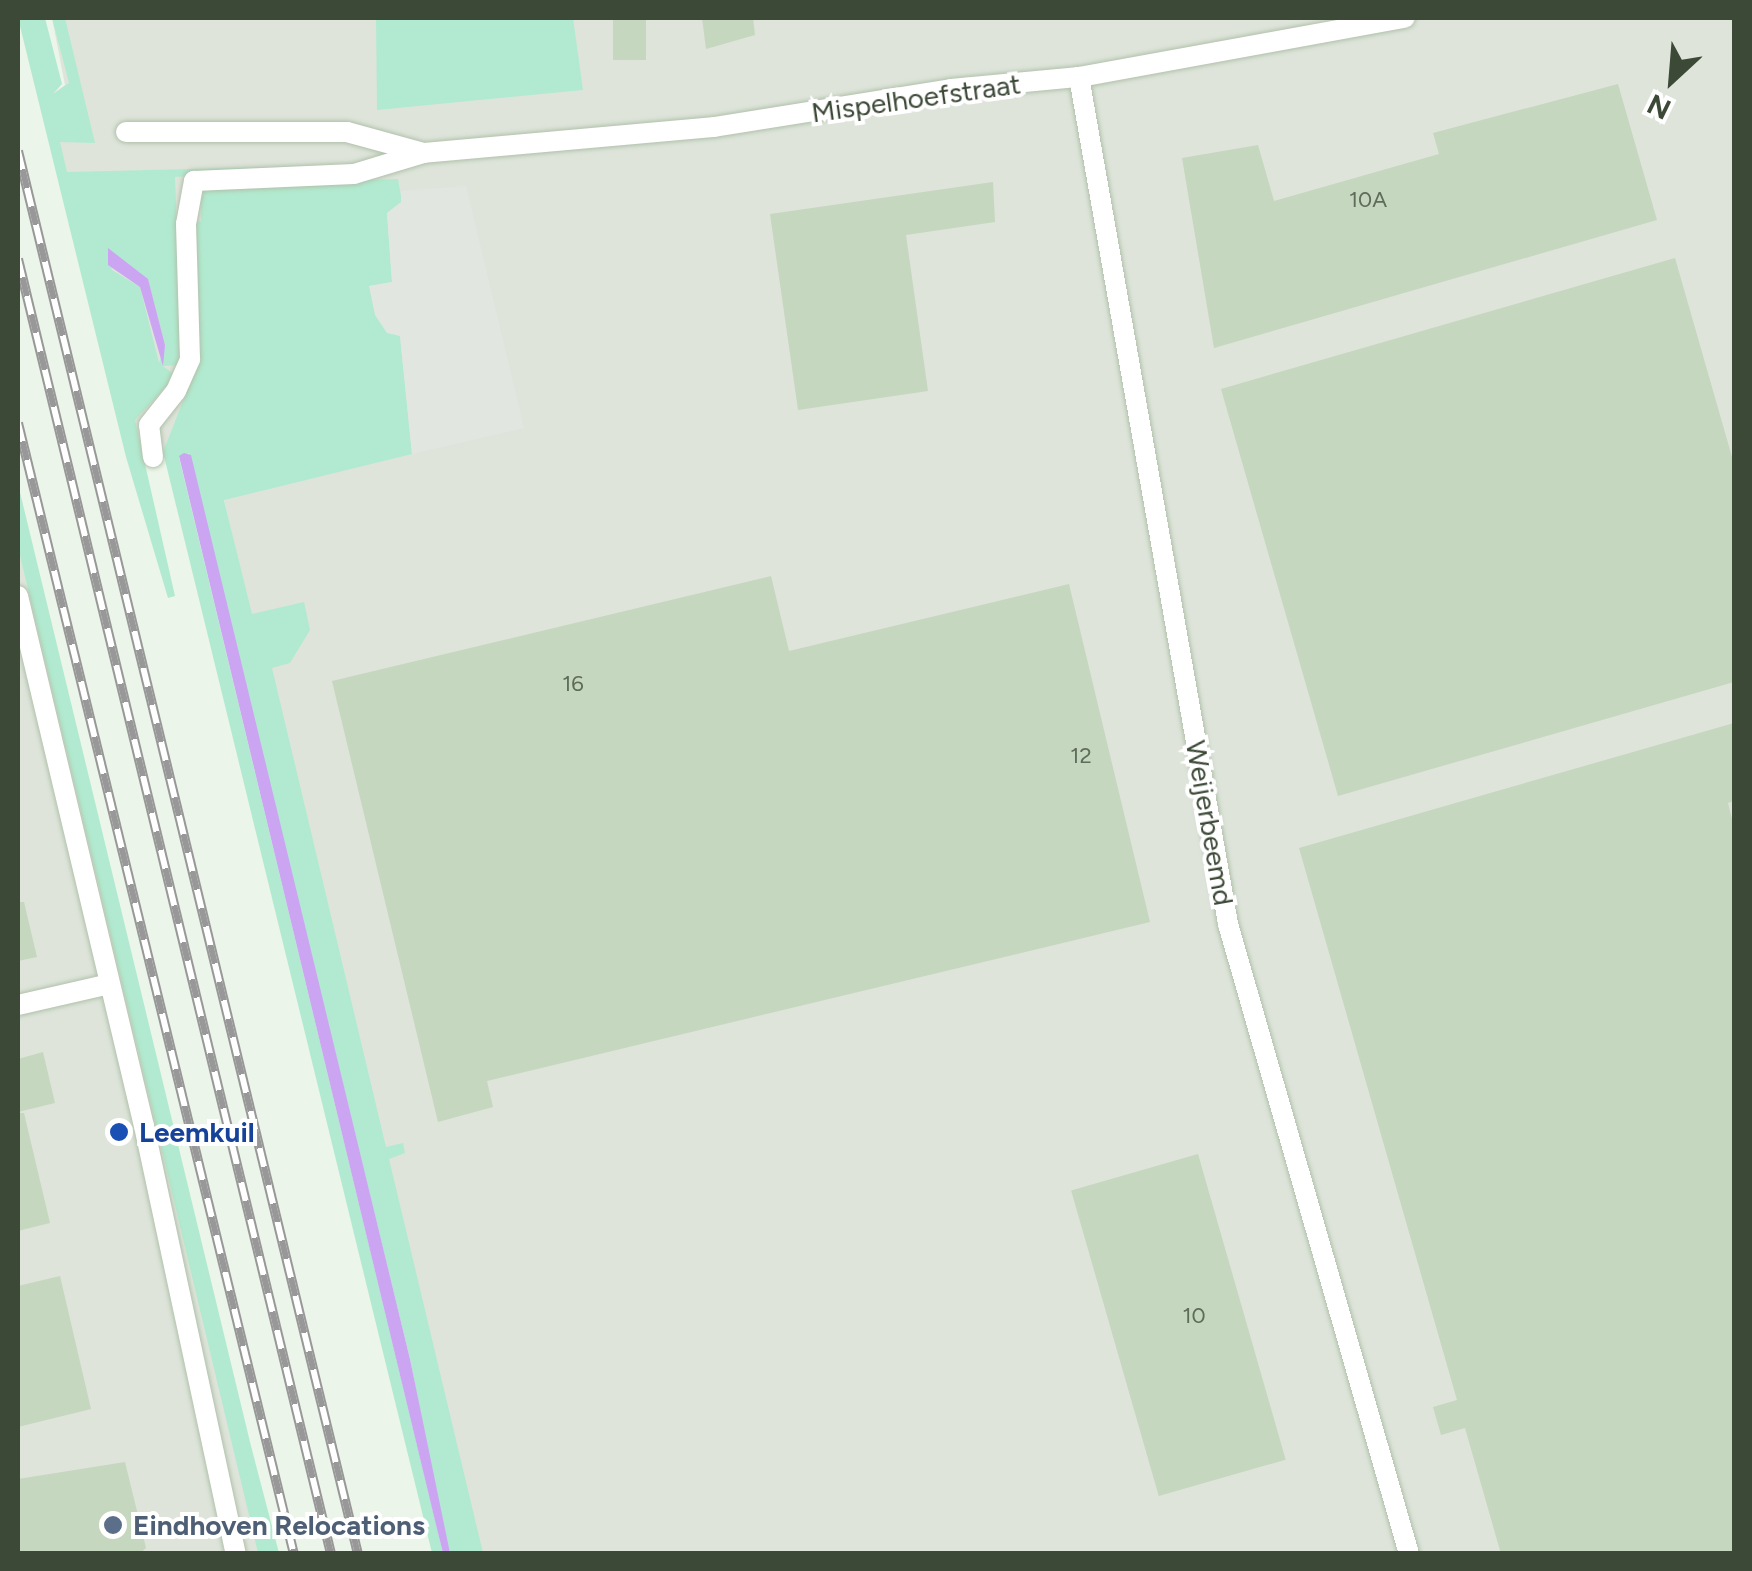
<!DOCTYPE html>
<html>
<head>
<meta charset="utf-8">
<style>
  body { margin:0 }
  #map { position:relative; width:1752px; height:1571px; overflow:hidden; background:#ecf5e9; font-family:Figtree,sans-serif }
  div>[style] { position:absolute }
  [style*='--x'] { left:calc(var(--x)*1px); top:calc(var(--y)*1px); width:calc(var(--w)*1px); rotate:calc(var(--a)*1deg) }
  .industrial>* { inset:0; background:#dee4da }
  .green>* { inset:0; background:#b1ead0 }
  .parking>* { inset:0; background:#e2e6e1 }
  .water>* { inset:0; background:#cca5f2 }
  .building>* { inset:0; background:#c5d7be; transform-origin:0 0 }
  .roads { filter:drop-shadow(0 0 2px #b1c1ab) drop-shadow(0 0 2px #b1c1ab) }
  .minor>* { height:20px; margin:-10px; padding:0 10px; transform-origin:10px; border-radius:10px; background:#fff }
  .rail>* { height:10px; margin-top:-5px; transform-origin:0; background:repeating-linear-gradient(90deg,#fff 0 19px,#989898 0 38px); box-sizing:border-box; border-block:2px solid #989898 }
  .dots>* { width:28px; height:28px; translate:-50% -50%; box-sizing:border-box; border:5px solid #fff; border-radius:50% }
  span { translate:-50% -50%; white-space:nowrap; text-align:center; line-height:1.15; -webkit-text-stroke:8px #fff; paint-order:stroke }
  .number-label { font-size:22px; color:#5e6c59 }
  .number-label span { -webkit-text-stroke-width:0 }
  .street-label { font-size:28px; color:#3c4937 }
  .transit-label { font-size:28px; color:#164399; font-weight:700 }
  .left { translate:0 -50%; text-align:left }
  .service-label { font-size:28px; color:#4e5e75; font-weight:700 }
  .frame { position:absolute; inset:0; border:20px solid #3c4937; pointer-events:none }
  .north { position:absolute; left:1622px; top:30px; width:100px; height:100px; -webkit-text-stroke:8px #fff; paint-order:stroke; rotate:206deg; font-size:28px; font-weight:700; line-height:40px; text-align:center; color:#3c4937 }
  .north::after { content:''; display:block; margin:auto; width:35px; height:45px; background:#3c4937; clip-path:polygon(50% 0,100% 100%,50% 72%,0 100%) }
</style>
</head>
<body>
<div id="map">
  <div class="industrial">
    <i style="clip-path:polygon(52px 18px,1734px 18px,1734px 1553px,466px 1553px,224px 499px,181px 455px,131px 463px,56px 129px,51px 95px,65px 85px)"></i>
    <i style="clip-path:polygon(18px 512px,272px 1553px,18px 1553px)"></i>
  </div>
  <div class="green">
    <i style="clip-path:polygon(evenodd,18px 18px,45px 18px,62px 84px,53px 94px,69px 83px,52px 18px,65px 18px,95px 143px,60px 142px,67px 172px,354px 165px,175px 177px,182px 365px,163px 366px,176px 376px,135px 420px,175px 596px,168px 598px,126px 457px,18px 18px,108px 249px,148px 280px,165px 345px,159px 363px,140px 287px,112px 270px,108px 249px)"></i>
    <i style="clip-path:polygon(376px 18px,573px 18px,583px 90px,377px 110px)"></i>
    <i style="clip-path:polygon(398px 179px,402px 202px,387px 213px,392px 282px,369px 286px,400px 336px,412px 454px,224px 500px,252px 614px,304px 602px,310px 630px,290px 663px,272px 668px,386px 1147px,403px 1143px,405px 1153px,389px 1159px,483px 1553px,450px 1553px,443px 1528px,410px 1359px,189px 453px,179px 457px,443px 1553px,432px 1553px,163px 452px,198px 363px,193px 222px,201px 221px,200px 186px)"></i>
    <i style="clip-path:polygon(18px 484px,251px 1446px,279px 1553px,258px 1553px,18px 547px)"></i>
  </div>
  <div class="parking">
    <i style="clip-path:polygon(466px 186px,524px 428px,412px 454px,400px 336px,387px 333px,375px 315px,369px 286px,392px 282px,387px 213px,401px 202px,401px 191px)"></i>
  </div>
  <div class="water">
    <i style="clip-path:polygon(108px 248px,148px 279px,165px 345px,163px 366px,140px 287px,108px 265px)"></i>
    <i style="clip-path:polygon(184px 453px,191px 455px,410px 1359px,450px 1553px,443px 1553px,437px 1529px,179px 456px)"></i>
  </div>
  <div class="building">
    <i style="left:613px;top:18px;width:33px;height:42px"></i>
    <i style="clip-path:polygon(702px 18px,753px 18px,755px 35px,706px 49px)"></i>
    <i style="clip-path:polygon(1618px 84px,1657px 220px,1214px 348px,1182px 158px,1258px 145px,1274px 201px,1439px 154px,1433px 133px)"></i>
    <i style="clip-path:polygon(993px 182px,995px 222px,906px 235px,928px 391px,798px 410px,770px 214px)"></i>
    <i style="clip-path:polygon(1675px 258px,1734px 464px,1734px 682px,1338px 796px,1221px 389px)"></i>
    <i style="clip-path:polygon(771px 576px,789px 651px,1069px 584px,1150px 922px,487px 1081px,493px 1107px,438px 1122px,332px 681px)"></i>
    <i style="clip-path:polygon(1734px 723px,1734px 801px,1728px 803px,1734px 827px,1734px 1554px,1501px 1554px,1465px 1428px,1441px 1435px,1433px 1407px,1457px 1400px,1299px 848px)"></i>
    <i style="clip-path:polygon(18px 902px,24px 902px,37px 957px,18px 961px)"></i>
    <i style="clip-path:polygon(43px 1052px,55px 1103px,18px 1112px,18px 1059px)"></i>
    <i style="clip-path:polygon(18px 1113px,24px 1113px,50px 1223px,18px 1231px)"></i>
    <i style="left:1198px;top:1154px;width:318px;height:132px;rotate:74deg"></i>
    <i style="clip-path:polygon(60px 1276px,91px 1409px,18px 1427px,18px 1286px)"></i>
    <i style="clip-path:polygon(125px 1462px,146px 1548px,139px 1554px,18px 1554px,18px 1479px)"></i>
  </div>
  <div class="roads">
    <div class="minor">
      <i style="--x:1079;--y:77;--w:860;--a:80.02"></i>
      <i style="--x:1228;--y:924;--w:655;--a:73.97"></i>
      <i style="--x:126;--y:132;--w:221;--a:0"></i>
      <i style="--x:347;--y:132;--w:79;--a:15.4"></i>
      <i style="--x:153;--y:457;--w:32;--a:-97"></i>
      <i style="--x:149;--y:425;--w:43;--a:-51.5"></i>
      <i style="--x:176;--y:391;--w:35;--a:-66"></i>
      <i style="--x:190;--y:359;--w:135;--a:-91.7"></i>
      <i style="--x:186;--y:224;--w:44;--a:-79.5"></i>
      <i style="--x:194;--y:181;--w:160;--a:-2.5"></i>
      <i style="--x:354;--y:174;--w:72;--a:-16.9"></i>
      <i style="--x:423;--y:153;--w:292;--a:-5.1"></i>
      <i style="--x:714;--y:127;--w:240;--a:-9.1"></i>
      <i style="--x:951;--y:89;--w:129;--a:-5.4"></i>
      <i style="--x:1079;--y:77;--w:331;--a:-10.3"></i>
      <i style="--x:18;--y:596;--w:545;--a:76.63"></i>
      <i style="--x:144;--y:1126;--w:438;--a:77.9"></i>
      <i style="--x:18;--y:1005;--w:94;--a:-12.9"></i>
    </div>
  </div>
  <div class="rail">
    <i style="--x:18;--y:151;--w:1444;--a:76.38"></i>
    <i style="--x:18;--y:259;--w:1332;--a:76.41"></i>
    <i style="--x:18;--y:423;--w:1164;--a:76.29"></i>
  </div>
  <div class="dots">
    <i style="left:119px;top:1132px;background:#1a4fb4"></i>
    <i style="left:113px;top:1525px;background:#5c6f8a"></i>
  </div>
  <div class="number-label">
    <span style="left:1368px;top:200px">10A</span>
    <span style="left:573px;top:684px">16</span>
    <span style="left:1081px;top:756px">12</span>
    <span style="left:1194px;top:1316px">10</span>
  </div>
  <div class="street-label">
    <span style="left:916px;top:98px;rotate:-8deg">Mispelhoefstraat</span>
    <span style="left:1210px;top:823px;rotate:80deg">Weijerbeemd</span>
  </div>
  <div class="transit-label">
    <span class="left" style="left:139px;top:1132px">Leemkuil</span>
  </div>
  <div class="service-label">
    <span class="left" style="left:133px;top:1525px">Eindhoven Relocations</span>
  </div>
  <div class="frame"></div>
  <div class="north">N</div>
</div>
</body>
</html>
